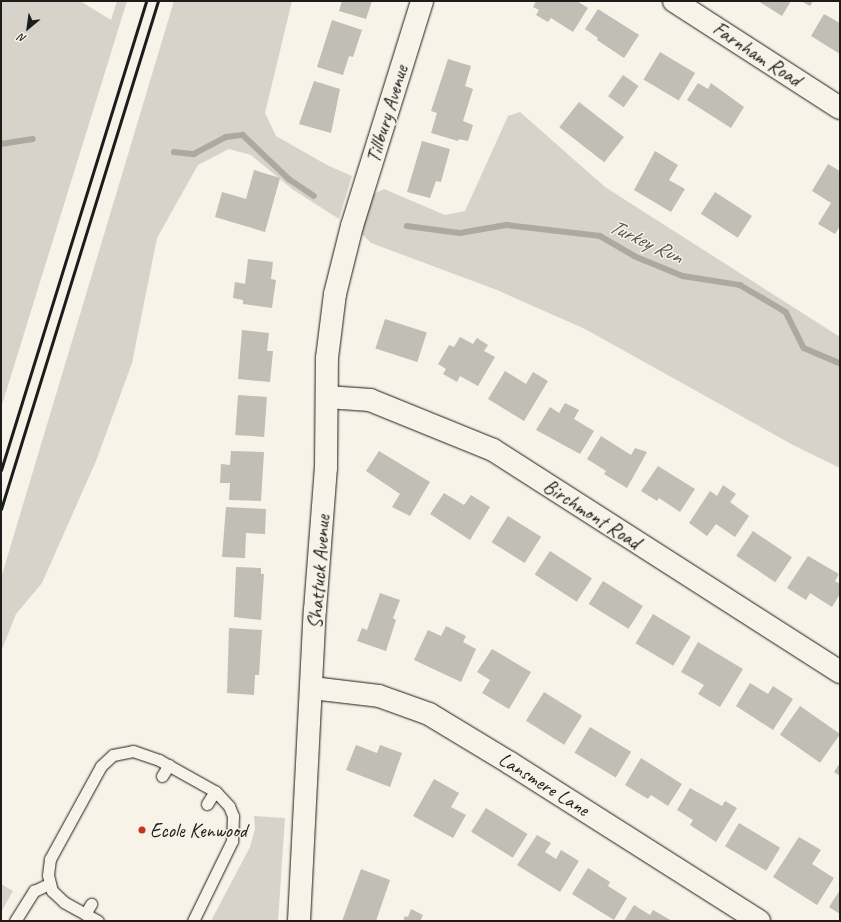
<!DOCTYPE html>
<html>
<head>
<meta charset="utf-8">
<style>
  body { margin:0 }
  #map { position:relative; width:841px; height:922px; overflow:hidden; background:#f7f3e8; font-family:Caveat,sans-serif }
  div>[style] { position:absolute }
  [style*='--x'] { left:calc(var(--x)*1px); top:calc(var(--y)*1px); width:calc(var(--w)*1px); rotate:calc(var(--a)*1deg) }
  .green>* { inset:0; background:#d7d3cb }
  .stream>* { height:5.5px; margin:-2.75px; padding:0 2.75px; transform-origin:2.75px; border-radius:2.75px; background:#aca9a2 }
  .building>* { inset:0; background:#c0beb5; transform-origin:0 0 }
  .roads { filter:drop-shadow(0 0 1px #1c1c1c) drop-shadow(0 0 1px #1c1c1c) }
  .service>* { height:11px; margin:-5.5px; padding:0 5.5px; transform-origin:5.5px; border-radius:5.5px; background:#f7f3e8 }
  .minor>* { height:22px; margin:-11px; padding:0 11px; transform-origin:11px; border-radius:11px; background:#f7f3e8 }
  .rail>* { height:3px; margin:-1.5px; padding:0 1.5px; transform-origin:1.5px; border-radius:1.5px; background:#1c1c1c }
  .dots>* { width:11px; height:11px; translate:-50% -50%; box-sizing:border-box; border:2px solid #f7f3e8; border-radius:50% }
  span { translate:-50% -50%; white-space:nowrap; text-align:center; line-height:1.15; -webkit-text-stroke:3px #f7f3e8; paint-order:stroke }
  .street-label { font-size:20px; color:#1c1c1c }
  .poi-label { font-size:20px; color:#1c1c1c }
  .left { translate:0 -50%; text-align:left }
  .water-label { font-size:21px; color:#565452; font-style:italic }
  .frame { position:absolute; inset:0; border:2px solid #1c1c1c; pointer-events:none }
  .north { position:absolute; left:8px; top:8px; width:40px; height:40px; -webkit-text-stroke:3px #f7f3e8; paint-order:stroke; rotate:209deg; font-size:11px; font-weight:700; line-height:16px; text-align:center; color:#1c1c1c }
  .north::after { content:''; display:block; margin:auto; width:14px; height:18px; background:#1c1c1c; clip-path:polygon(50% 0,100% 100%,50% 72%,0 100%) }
</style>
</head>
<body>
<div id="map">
  <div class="green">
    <i style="clip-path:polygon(1px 1px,80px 1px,111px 20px,117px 1px,127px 1px,1px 408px)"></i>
    <i style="clip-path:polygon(174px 1px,292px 1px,265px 113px,276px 136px,327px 165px,352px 176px,339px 219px,292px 189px,251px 155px,229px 149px,198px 165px,157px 238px,132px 363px,96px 461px,42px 583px,16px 614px,1px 652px,1px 578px)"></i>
    <i style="clip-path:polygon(520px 112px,605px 187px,840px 337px,840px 468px,793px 445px,585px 329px,497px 290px,371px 243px,359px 231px,372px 195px,384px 189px,445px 215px,465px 211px,508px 116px)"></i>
    <i style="clip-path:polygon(254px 816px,285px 818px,278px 921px,211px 921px,250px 847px,255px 829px)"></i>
    <i style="clip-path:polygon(1px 884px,13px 891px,1px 912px)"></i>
  </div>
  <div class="stream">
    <i style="--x:1;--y:144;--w:32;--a:-9"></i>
    <i style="--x:174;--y:152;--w:20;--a:6"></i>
    <i style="--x:194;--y:154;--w:36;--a:-28"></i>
    <i style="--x:226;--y:137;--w:17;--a:-7"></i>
    <i style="--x:243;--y:135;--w:64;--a:43.7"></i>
    <i style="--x:289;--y:179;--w:30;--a:34"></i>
    <i style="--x:407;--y:226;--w:53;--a:7.5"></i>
    <i style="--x:460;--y:233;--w:48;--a:-9.7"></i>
    <i style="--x:507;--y:225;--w:94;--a:6.7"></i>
    <i style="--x:600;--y:236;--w:39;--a:30"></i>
    <i style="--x:634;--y:256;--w:53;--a:22.2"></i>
    <i style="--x:683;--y:276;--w:58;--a:9"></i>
    <i style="--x:740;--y:285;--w:53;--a:30.4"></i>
    <i style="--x:786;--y:312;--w:40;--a:63.4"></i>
    <i style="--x:804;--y:348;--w:39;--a:23"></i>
  </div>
  <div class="building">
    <i style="clip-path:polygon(342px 1px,372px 1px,366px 19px,339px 11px)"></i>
    <i style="clip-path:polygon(536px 1px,577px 1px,588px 8px,573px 32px,551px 18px,548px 22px,536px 15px,539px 10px,533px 7px)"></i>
    <i style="clip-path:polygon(758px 1px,791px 1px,782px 16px)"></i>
    <i style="clip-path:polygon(801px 1px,813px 1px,810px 6px)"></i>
    <i style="clip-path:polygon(598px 9px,639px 35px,624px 58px,597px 40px,598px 38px,585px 29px)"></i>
    <i style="clip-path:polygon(824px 14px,840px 23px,840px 54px,811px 36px)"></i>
    <i style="clip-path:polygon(332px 20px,362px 30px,353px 57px,349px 56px,343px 75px,317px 67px)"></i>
    <i style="left:660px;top:52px;width:41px;height:32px;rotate:31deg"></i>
    <i style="clip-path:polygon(448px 59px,471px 66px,465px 86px,473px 89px,463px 121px,473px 125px,468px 141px,459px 139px,458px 141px,431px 133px,437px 113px,431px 111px)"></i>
    <i style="left:623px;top:75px;width:19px;height:26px;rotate:35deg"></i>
    <i style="clip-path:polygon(314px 81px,340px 89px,331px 133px,299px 124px)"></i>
    <i style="clip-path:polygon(698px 83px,708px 89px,711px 83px,744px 107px,731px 128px,687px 100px)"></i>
    <i style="left:579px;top:102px;width:57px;height:32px;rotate:38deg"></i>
    <i style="clip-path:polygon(422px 141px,450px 149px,441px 182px,436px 181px,430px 198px,407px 192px)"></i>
    <i style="clip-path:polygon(655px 151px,678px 165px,669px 180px,685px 189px,671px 212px,634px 190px)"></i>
    <i style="clip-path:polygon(828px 164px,840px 171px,840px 226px,835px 234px,818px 224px,831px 203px,812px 191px)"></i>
    <i style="clip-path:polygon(254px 170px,280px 178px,265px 232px,215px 217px,222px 192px,246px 199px)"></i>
    <i style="left:715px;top:192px;width:44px;height:26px;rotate:33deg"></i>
    <i style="clip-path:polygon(248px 259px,273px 262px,271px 279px,276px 280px,272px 308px,243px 304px,243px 300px,233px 298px,235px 282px,245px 284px)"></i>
    <i style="left:385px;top:319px;width:44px;height:31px;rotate:18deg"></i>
    <i style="clip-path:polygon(242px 330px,269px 333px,267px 351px,273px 351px,270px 382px,238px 379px)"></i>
    <i style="clip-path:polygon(460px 337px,473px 344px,477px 338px,488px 345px,484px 351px,495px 357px,478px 386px,460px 376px,457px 382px,443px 374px,446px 369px,438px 364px,449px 345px,454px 347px)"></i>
    <i style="clip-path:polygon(505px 371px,526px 384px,533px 372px,548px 381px,524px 421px,488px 399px)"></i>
    <i style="left:238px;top:395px;width:29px;height:40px;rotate:4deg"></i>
    <i style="clip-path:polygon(565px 403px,579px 410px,574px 419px,594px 431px,580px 454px,536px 430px,550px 407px,559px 413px)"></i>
    <i style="clip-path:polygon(601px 436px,631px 455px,635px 448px,647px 452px,627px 488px,604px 474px,606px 471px,587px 459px)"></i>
    <i style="clip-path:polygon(231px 451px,264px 452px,261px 501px,229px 500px,230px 483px,220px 483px,221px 464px,230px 465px)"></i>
    <i style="clip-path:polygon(379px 451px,430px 482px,410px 516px,392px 507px,400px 494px,366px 471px)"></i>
    <i style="clip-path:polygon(658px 466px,695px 489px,680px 512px,659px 498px,657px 501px,641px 491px)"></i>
    <i style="clip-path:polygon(723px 485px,736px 494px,730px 502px,749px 516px,735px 537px,716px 524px,707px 536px,689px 523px,710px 491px,717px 496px)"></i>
    <i style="clip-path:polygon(444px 493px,464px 505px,471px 495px,490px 507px,470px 540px,430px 514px)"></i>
    <i style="clip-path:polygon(226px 507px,266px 509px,265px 534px,246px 533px,245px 558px,222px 557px)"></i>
    <i style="left:508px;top:516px;width:39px;height:31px;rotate:32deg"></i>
    <i style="left:753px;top:531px;width:47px;height:30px;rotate:34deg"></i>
    <i style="left:550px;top:551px;width:50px;height:28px;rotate:33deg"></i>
    <i style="clip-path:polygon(808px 556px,839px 574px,835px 581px,840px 584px,840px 594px,832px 607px,810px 593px,806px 600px,787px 588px)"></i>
    <i style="clip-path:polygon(236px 567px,261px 568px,261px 574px,264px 574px,261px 620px,234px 617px)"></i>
    <i style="left:603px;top:581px;width:47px;height:27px;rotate:32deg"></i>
    <i style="clip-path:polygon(380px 593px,400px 600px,393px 618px,396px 620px,386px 651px,357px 641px,362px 628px,367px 630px)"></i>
    <i style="left:653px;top:614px;width:44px;height:34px;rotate:31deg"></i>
    <i style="clip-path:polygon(446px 626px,466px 636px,463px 642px,476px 649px,461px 682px,414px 660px,428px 630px,441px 636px)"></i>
    <i style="clip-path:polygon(229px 628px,262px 630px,259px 675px,255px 675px,254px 695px,227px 693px)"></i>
    <i style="clip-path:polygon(698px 642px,743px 669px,720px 707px,698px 694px,704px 685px,681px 672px)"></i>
    <i style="clip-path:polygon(492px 649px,531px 672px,509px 709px,482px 693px,490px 680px,477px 672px)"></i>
    <i style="clip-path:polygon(750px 683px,768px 694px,773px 686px,793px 699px,773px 730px,736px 706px)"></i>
    <i style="left:544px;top:692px;width:45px;height:34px;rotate:32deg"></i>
    <i style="left:800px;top:706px;width:49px;height:35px;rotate:35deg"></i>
    <i style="left:590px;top:727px;width:48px;height:30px;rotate:31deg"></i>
    <i style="clip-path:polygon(356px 745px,377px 753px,380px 745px,402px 753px,390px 787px,346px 770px)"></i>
    <i style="clip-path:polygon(641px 758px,682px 784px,668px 806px,651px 795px,648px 799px,625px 785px)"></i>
    <i style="clip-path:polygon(840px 763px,840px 776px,834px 772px)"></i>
    <i style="clip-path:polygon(434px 779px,459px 793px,451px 807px,466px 815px,453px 838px,413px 816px)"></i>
    <i style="clip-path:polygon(690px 788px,722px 806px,725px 801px,737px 808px,716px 842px,690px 825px,693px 820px,677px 810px)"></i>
    <i style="left:486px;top:808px;width:49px;height:28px;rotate:32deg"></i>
    <i style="left:739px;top:823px;width:48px;height:27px;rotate:31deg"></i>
    <i style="clip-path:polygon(537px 835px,551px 843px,545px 852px,556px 859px,561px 850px,579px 861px,560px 892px,517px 865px)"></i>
    <i style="clip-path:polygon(799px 837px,821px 850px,812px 864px,834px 878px,817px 905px,773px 877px)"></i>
    <i style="clip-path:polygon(588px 868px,610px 882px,608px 886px,627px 898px,614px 920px,572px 894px)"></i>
    <i style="clip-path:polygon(361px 869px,390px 880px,376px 921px,342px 921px)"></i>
    <i style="clip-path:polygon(840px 890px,840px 914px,829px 907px)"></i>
    <i style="clip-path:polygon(634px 905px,650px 915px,653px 910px,672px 921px,624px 921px)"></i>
    <i style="clip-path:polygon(411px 909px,423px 915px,420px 921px,403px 921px,405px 916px,408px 917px)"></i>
  </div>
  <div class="roads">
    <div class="service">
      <i style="--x:162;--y:776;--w:13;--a:-58"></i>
      <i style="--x:207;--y:804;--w:15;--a:-58"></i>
      <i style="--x:85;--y:914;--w:12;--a:-59"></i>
      <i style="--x:15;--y:921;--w:36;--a:-58"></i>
      <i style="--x:34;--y:891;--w:17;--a:-25"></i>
      <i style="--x:98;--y:921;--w:39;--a:-151"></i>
      <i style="--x:64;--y:902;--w:16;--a:-137"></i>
      <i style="--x:52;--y:891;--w:16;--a:-104"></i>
      <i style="--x:48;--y:875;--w:16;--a:-83"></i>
      <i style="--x:50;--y:859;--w:106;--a:-61.3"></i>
      <i style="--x:101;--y:766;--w:16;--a:-43"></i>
      <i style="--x:113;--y:755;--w:20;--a:-11"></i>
      <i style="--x:133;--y:751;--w:28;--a:19"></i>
      <i style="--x:159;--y:760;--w:65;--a:29.3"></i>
      <i style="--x:216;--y:792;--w:19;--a:47"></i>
      <i style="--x:229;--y:806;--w:11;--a:68"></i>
      <i style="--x:233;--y:816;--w:25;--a:92"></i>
      <i style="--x:232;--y:841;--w:89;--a:116"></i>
    </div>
    <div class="minor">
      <i style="--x:674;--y:1;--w:197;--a:32.8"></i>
      <i style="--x:327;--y:397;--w:43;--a:4"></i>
      <i style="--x:370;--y:400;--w:133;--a:22.1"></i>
      <i style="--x:493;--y:450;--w:412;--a:32.6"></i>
      <i style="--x:312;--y:688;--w:67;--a:6.8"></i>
      <i style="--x:379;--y:696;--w:53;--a:19.8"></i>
      <i style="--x:429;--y:714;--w:95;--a:31.2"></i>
      <i style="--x:510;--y:763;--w:295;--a:32.4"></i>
      <i style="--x:299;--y:921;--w:311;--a:-87.1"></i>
      <i style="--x:315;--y:610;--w:142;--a:-85.6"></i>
      <i style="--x:326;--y:468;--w:110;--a:-89.5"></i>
      <i style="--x:327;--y:358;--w:64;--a:-82.9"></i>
      <i style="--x:335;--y:294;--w:70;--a:-76"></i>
      <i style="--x:352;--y:226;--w:236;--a:-72.7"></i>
    </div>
  </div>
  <div class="rail">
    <i style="--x:1;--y:470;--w:491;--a:-72.8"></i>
    <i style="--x:1;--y:509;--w:532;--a:-72.83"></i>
  </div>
  <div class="dots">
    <i style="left:142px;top:830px;background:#c8321e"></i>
  </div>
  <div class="street-label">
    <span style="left:757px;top:54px;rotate:33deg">Farnham Road</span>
    <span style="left:387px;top:114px;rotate:-73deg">Tillbury Avenue</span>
    <span style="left:592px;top:514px;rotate:33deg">Birchmont Road</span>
    <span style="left:319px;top:572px;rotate:-86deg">Shattuck Avenue</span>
    <span style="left:544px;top:784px;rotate:32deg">Lansmere Lane</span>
  </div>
  <div class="poi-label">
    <span class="left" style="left:150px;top:830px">Ecole Kenwood</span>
  </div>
  <div class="water-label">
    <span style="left:646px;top:241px;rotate:25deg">Turkey Run</span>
  </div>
  <div class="frame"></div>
  <div class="north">N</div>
</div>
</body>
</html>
